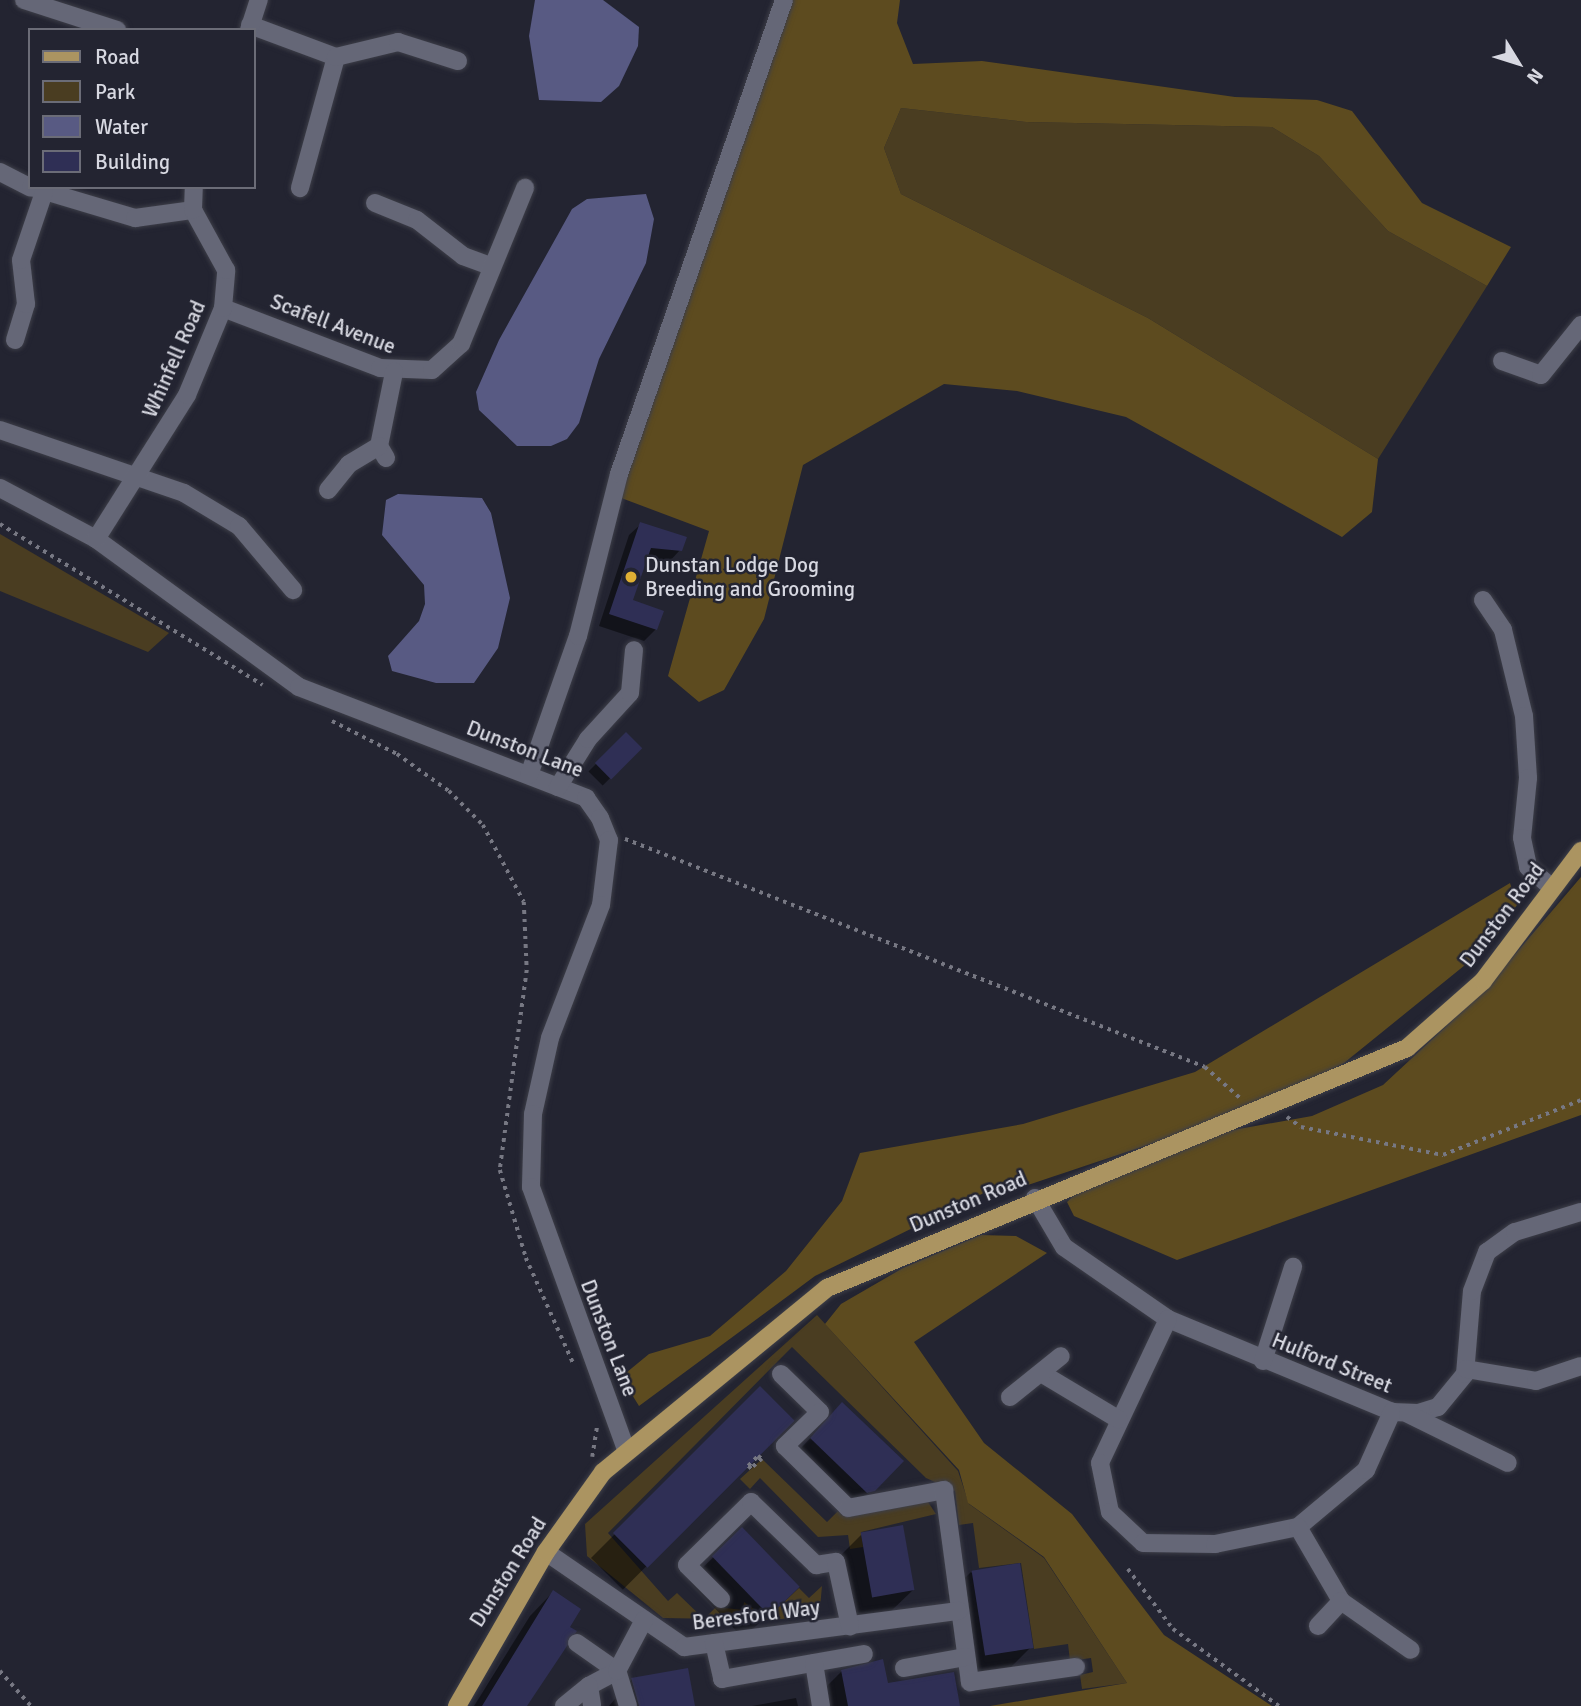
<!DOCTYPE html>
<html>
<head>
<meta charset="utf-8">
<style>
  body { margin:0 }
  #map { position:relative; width:1581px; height:1706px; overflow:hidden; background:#232431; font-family:Signika,sans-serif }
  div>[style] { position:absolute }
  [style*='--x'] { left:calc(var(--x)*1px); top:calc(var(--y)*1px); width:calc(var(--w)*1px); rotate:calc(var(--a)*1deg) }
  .green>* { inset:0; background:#4a3d21 }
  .forest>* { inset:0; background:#5d4b1f }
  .water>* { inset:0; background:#585a83 }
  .shadow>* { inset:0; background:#0007; transform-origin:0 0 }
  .building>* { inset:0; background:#2f2f55; transform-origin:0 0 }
  .path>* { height:3.5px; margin-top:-1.75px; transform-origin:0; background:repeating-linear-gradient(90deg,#777883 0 3.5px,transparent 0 8.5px) }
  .roads { filter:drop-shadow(0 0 2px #3d3e48) drop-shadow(0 0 2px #3d3e48) }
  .minor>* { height:18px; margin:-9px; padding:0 9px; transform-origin:9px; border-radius:9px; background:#656777 }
  .major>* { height:18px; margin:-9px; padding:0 9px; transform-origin:9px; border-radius:9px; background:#ab9461 }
  .dots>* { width:19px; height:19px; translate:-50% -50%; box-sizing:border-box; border:4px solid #232431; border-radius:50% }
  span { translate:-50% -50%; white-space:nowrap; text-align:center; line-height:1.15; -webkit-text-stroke:5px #232431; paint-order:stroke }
  .street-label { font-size:21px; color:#d7d8e1 }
  .poi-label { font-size:21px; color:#d7d8e1 }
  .left { translate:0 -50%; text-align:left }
  .legend { position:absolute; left:28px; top:28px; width:228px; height:161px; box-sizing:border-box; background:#232431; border:2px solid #6b6c77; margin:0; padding:9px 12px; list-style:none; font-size:21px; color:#d7d8e1 }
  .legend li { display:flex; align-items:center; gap:14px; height:35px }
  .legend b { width:35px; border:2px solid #6b6c77 }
  .north { position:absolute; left:1483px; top:28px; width:70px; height:70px; -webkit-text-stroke:5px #232431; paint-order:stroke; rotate:128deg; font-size:19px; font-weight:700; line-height:28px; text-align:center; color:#d7d8e1 }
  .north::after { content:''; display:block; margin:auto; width:24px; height:32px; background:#d7d8e1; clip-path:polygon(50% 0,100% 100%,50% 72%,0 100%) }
</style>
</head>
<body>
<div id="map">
  <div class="green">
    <i style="clip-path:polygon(901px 108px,1026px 122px,1272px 127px,1319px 156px,1388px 231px,1487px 286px,1378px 459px,1148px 318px,901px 194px,884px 148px)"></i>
    <i style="clip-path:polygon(0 534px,169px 633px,148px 652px,0 591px)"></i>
    <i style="clip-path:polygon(817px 1315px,958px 1471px,969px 1504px,1044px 1558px,1127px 1683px,1082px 1689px,1080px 1675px,1093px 1672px,1091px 1658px,1070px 1661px,1068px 1644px,1034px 1649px,1021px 1563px,979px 1568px,973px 1523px,959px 1525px,955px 1491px,926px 1478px,792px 1347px,608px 1533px,668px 1601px,677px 1593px,704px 1619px,716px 1607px,743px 1610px,744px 1602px,767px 1618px,799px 1588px,809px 1598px,822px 1586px,820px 1608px,810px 1616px,771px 1620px,663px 1618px,587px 1556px,585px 1524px)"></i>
    <i style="clip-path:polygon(762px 1459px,827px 1522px,838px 1511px,847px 1517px,928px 1502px,936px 1514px,861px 1532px,863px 1547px,850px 1549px,848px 1535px,818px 1537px,760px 1478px,750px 1489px,740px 1479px)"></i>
  </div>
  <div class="forest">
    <i style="clip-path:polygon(791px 0,900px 0,897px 23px,913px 64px,982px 61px,1235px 97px,1317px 100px,1352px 111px,1422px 203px,1511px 247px,1487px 286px,1388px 231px,1319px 156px,1272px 127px,1026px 122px,901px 108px,884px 148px,901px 194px,1148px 318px,1378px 459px,1372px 512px,1342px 537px,1126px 417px,1017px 391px,944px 384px,803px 465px,764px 619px,724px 690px,699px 702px,668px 676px,709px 531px,608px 493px)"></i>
    <i style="clip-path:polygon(1581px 877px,1581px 1115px,1177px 1260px,1074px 1216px,1067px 1202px,1084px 1186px,1233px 1130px,1312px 1116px,1383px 1085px,1482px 993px)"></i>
    <i style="clip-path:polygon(1510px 883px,1517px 905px,1491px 944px,1344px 1063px,1252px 1110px,1013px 1190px,992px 1189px,815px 1276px,639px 1406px,621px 1377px,649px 1354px,710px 1336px,786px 1271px,842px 1201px,860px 1153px,1023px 1124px,1195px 1072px)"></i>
    <i style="clip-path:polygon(981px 1235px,1016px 1236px,1047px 1253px,914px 1342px,984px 1443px,1072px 1514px,1164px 1635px,1272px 1706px,990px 1706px,1127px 1683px,1044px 1557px,968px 1503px,959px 1470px,825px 1324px,841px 1304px,903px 1268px)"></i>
  </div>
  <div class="water">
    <i style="clip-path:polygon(535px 0,603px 0,639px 27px,638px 46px,619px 86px,601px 102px,539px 100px,529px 36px)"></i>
    <i style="clip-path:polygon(646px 194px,654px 219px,646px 263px,599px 359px,579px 423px,567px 439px,551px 446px,517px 446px,479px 410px,476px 392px,499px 340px,572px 209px,587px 199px)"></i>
    <i style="clip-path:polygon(398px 494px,482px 498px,491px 513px,510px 598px,498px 648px,474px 683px,436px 683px,392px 671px,388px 656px,419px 621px,425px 604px,424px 585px,382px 535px,386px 500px)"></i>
  </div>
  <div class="shadow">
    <i style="clip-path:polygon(641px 524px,680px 550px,669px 562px,645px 560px,631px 602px,656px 629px,644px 641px,599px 626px,629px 535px)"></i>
    <i style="left:626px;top:734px;width:20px;height:53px;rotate:45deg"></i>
    <i style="left:760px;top:1389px;width:45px;height:239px;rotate:45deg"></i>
    <i style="clip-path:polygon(842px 1404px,878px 1485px,842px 1515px,788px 1462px)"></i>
    <i style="clip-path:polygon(742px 1529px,773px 1610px,743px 1638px,689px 1581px)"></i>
    <i style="clip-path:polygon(862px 1534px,913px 1590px,889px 1613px,849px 1620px,838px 1558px)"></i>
    <i style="clip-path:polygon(971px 1572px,1031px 1647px,1007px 1671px,960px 1677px,948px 1595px)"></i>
    <i style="clip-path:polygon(553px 1592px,525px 1706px,474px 1706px,530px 1616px)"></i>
    <i style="clip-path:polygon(842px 1671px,886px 1685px,958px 1706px,820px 1706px,818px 1695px)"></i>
    <i style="clip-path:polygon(632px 1679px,690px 1706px,609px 1706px)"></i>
    <i style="clip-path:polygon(796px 1698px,798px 1706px,752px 1706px)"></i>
  </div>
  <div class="building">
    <i style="clip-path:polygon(640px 522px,687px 537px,682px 551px,651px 548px,633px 600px,664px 611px,657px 630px,609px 614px)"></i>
    <i style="left:626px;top:732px;width:23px;height:44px;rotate:45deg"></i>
    <i style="left:760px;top:1386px;width:49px;height:208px;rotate:45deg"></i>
    <i style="clip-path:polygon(842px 1402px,904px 1461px,875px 1491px,867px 1493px,810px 1438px)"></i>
    <i style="left:903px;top:1525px;width:66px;height:43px;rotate:80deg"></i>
    <i style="left:742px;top:1527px;width:83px;height:42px;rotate:46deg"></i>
    <i style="left:1020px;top:1563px;width:86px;height:49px;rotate:81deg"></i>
    <i style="clip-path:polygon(553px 1590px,581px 1609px,570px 1627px,577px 1631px,527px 1706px,482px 1706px)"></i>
    <i style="clip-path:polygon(883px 1659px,888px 1683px,954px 1672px,960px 1706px,848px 1706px,841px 1670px)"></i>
    <i style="clip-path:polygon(688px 1668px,695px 1706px,639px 1706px,631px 1678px)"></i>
  </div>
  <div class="path">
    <i style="--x:0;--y:524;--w:308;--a:31.5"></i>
    <i style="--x:332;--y:721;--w:73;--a:26.9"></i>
    <i style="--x:397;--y:754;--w:64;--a:35.4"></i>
    <i style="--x:449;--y:791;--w:48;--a:45"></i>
    <i style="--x:483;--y:825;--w:87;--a:62"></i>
    <i style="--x:524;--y:902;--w:68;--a:87.5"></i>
    <i style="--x:527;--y:970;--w:202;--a:97.7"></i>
    <i style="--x:500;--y:1170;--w:92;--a:73.5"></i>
    <i style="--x:526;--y:1258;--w:117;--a:65.8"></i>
    <i style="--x:625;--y:839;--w:623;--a:21.46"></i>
    <i style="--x:1205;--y:1067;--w:47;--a:41.5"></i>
    <i style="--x:1287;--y:1117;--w:17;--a:36"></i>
    <i style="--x:1301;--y:1127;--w:145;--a:11.2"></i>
    <i style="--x:1443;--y:1155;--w:149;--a:-21.7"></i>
    <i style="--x:758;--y:1456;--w:5;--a:37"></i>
    <i style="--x:762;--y:1459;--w:15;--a:138"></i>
    <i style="--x:751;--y:1469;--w:4;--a:-135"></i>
    <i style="--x:748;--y:1466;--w:14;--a:-45"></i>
    <i style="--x:592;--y:1457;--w:30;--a:-81"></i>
    <i style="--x:1128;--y:1569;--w:75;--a:53.1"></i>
    <i style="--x:1173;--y:1629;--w:131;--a:36"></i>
    <i style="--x:0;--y:1671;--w:47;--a:48.5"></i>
  </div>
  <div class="roads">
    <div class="minor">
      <i style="--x:24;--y:0;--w:98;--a:17.9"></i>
      <i style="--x:250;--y:25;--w:92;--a:20.4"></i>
      <i style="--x:336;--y:57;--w:136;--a:105.4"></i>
      <i style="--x:249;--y:30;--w:32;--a:-72"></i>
      <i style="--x:336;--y:57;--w:64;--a:-13.6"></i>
      <i style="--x:398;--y:42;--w:63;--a:17.6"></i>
      <i style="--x:0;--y:172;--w:34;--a:27"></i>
      <i style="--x:31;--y:187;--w:109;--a:16.6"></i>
      <i style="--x:135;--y:218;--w:59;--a:-7.9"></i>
      <i style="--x:375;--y:203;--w:45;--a:22"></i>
      <i style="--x:417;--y:220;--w:58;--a:38"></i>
      <i style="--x:463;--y:256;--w:29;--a:20"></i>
      <i style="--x:223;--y:308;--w:168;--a:20.9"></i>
      <i style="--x:380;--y:368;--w:52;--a:2.2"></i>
      <i style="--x:432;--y:370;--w:39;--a:-42"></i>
      <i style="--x:461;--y:344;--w:169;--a:-67.7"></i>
      <i style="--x:15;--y:340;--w:38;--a:-73"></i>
      <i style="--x:26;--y:304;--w:44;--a:-96.5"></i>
      <i style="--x:21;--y:260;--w:72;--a:-71.3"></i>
      <i style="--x:1502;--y:361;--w:41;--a:19.7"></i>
      <i style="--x:1541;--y:375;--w:64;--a:-51.3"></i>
      <i style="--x:0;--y:430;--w:194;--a:18.9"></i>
      <i style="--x:184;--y:493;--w:64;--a:31"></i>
      <i style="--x:239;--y:526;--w:84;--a:49.8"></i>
      <i style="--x:386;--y:458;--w:14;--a:-120"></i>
      <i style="--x:379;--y:446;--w:76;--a:-78.5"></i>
      <i style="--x:0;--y:488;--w:109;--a:28"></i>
      <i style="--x:96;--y:539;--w:251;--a:36.1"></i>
      <i style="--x:299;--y:687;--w:308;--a:21.1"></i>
      <i style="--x:586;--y:798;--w:24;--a:55"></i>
      <i style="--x:600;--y:818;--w:24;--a:68"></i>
      <i style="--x:609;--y:840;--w:65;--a:97"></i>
      <i style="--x:601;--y:905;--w:142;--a:111"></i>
      <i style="--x:550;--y:1038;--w:78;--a:102.6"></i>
      <i style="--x:533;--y:1114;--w:73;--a:91.6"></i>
      <i style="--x:531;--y:1187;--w:280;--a:70.1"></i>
      <i style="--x:328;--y:490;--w:33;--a:-51"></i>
      <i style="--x:349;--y:464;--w:35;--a:-31"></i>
      <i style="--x:96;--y:539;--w:170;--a:-57.7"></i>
      <i style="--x:187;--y:395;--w:94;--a:-67.5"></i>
      <i style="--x:223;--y:308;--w:38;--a:-85"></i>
      <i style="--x:226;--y:270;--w:68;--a:-118.8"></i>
      <i style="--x:193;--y:210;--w:23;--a:-88"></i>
      <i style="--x:1483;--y:600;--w:36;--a:56"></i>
      <i style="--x:1503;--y:630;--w:89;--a:76.3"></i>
      <i style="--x:1524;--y:716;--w:62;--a:86.3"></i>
      <i style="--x:1528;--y:778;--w:60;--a:95.7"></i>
      <i style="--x:1522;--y:838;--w:30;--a:78"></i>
      <i style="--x:1528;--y:867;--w:29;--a:41"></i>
      <i style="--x:529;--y:775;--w:147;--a:-70.6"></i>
      <i style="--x:578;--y:636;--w:167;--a:-75.8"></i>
      <i style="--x:619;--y:474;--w:502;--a:-70.81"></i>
      <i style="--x:558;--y:787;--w:57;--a:-58"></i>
      <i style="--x:588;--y:739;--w:62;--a:-47.6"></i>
      <i style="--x:630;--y:693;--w:43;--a:-84.7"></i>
      <i style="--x:1035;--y:1198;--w:57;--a:59.4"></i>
      <i style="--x:1064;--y:1247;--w:126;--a:34.7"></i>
      <i style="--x:1168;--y:1319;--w:243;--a:22.5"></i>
      <i style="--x:1392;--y:1412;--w:26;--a:2"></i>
      <i style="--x:1418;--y:1413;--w:21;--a:-17"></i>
      <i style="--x:1438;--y:1407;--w:43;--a:-50.7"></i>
      <i style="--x:1465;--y:1374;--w:83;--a:-85.2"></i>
      <i style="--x:1472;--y:1291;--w:42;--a:-69"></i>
      <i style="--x:1487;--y:1252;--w:34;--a:-36"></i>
      <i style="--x:1515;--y:1232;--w:69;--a:-16.9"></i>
      <i style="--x:1168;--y:1319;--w:159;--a:115.3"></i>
      <i style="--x:1100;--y:1463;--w:50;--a:78.5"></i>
      <i style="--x:1110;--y:1512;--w:45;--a:43.2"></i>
      <i style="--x:1143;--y:1543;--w:72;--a:0.8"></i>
      <i style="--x:1215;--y:1544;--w:85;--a:-11.6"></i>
      <i style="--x:1298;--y:1527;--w:89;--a:-40"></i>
      <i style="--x:1366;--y:1470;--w:64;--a:-65.9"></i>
      <i style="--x:1263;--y:1361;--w:99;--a:-72.3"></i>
      <i style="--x:1466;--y:1369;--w:71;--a:9.7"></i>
      <i style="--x:1536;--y:1381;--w:47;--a:-18.4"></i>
      <i style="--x:1041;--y:1373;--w:90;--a:30.9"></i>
      <i style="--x:781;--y:1374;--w:54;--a:44.3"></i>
      <i style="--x:820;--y:1412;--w:49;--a:135.8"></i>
      <i style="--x:785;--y:1446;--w:88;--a:44.5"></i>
      <i style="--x:848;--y:1508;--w:98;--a:-10.6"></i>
      <i style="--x:944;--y:1490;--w:194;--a:82.3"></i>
      <i style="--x:970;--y:1682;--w:107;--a:-8.1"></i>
      <i style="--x:1010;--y:1397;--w:65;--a:-38.8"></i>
      <i style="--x:1408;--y:1414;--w:111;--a:26.1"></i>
      <i style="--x:1298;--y:1527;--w:86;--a:59.8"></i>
      <i style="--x:1341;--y:1601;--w:85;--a:35"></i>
      <i style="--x:546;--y:1552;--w:168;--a:34.5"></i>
      <i style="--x:684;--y:1647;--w:277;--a:-7.5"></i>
      <i style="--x:721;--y:1599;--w:48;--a:-135"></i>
      <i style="--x:687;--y:1565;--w:90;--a:-44.5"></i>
      <i style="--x:751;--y:1502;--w:91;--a:44.1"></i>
      <i style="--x:816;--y:1565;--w:20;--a:-9"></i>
      <i style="--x:836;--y:1562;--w:66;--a:77.7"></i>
      <i style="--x:1318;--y:1626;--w:34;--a:-47"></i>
      <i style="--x:577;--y:1643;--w:49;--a:35"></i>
      <i style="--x:617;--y:1671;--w:32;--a:152"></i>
      <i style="--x:589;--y:1686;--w:20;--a:81"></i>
      <i style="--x:714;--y:1643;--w:37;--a:77"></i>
      <i style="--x:722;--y:1679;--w:144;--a:-10"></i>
      <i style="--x:814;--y:1663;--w:44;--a:80.8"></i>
      <i style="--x:904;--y:1668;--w:63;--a:-10.1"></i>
      <i style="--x:564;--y:1706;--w:32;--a:-39"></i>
      <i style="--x:628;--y:1706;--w:37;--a:-107"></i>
      <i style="--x:617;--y:1671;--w:58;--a:-62.1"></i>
    </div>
    <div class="major">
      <i style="--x:457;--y:1706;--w:178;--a:-60"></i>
      <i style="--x:546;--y:1552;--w:98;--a:-54.5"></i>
      <i style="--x:603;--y:1472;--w:290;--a:-39.4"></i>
      <i style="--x:827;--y:1288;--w:628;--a:-22.48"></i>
      <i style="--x:1407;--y:1048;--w:101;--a:-41.4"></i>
      <i style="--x:1483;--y:981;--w:163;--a:-53"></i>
    </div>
  </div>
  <div class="dots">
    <i style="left:631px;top:577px;background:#e0b034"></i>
  </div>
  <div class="street-label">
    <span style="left:333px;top:324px;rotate:21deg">Scafell Avenue</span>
    <span style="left:174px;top:359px;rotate:-66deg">Whinfell Road</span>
    <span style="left:525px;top:749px;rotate:21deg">Dunston Lane</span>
    <span style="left:1502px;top:915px;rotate:-53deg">Dunston Road</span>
    <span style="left:968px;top:1202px;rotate:-23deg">Dunston Road</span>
    <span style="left:609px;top:1338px;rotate:69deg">Dunston Lane</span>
    <span style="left:1332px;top:1363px;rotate:22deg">Hulford Street</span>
    <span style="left:508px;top:1572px;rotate:-58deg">Dunston Road</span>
    <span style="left:756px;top:1615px;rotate:-7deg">Beresford Way</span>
  </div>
  <div class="poi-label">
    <span class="left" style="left:645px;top:577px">Dunstan Lodge Dog<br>Breeding and Grooming</span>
  </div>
  <ul class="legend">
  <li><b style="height:9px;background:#ab9461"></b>Road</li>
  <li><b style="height:19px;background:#4a3d21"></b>Park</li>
  <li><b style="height:19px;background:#585a83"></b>Water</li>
  <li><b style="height:19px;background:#2f2f55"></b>Building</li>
  </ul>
  <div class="north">N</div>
</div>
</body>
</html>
